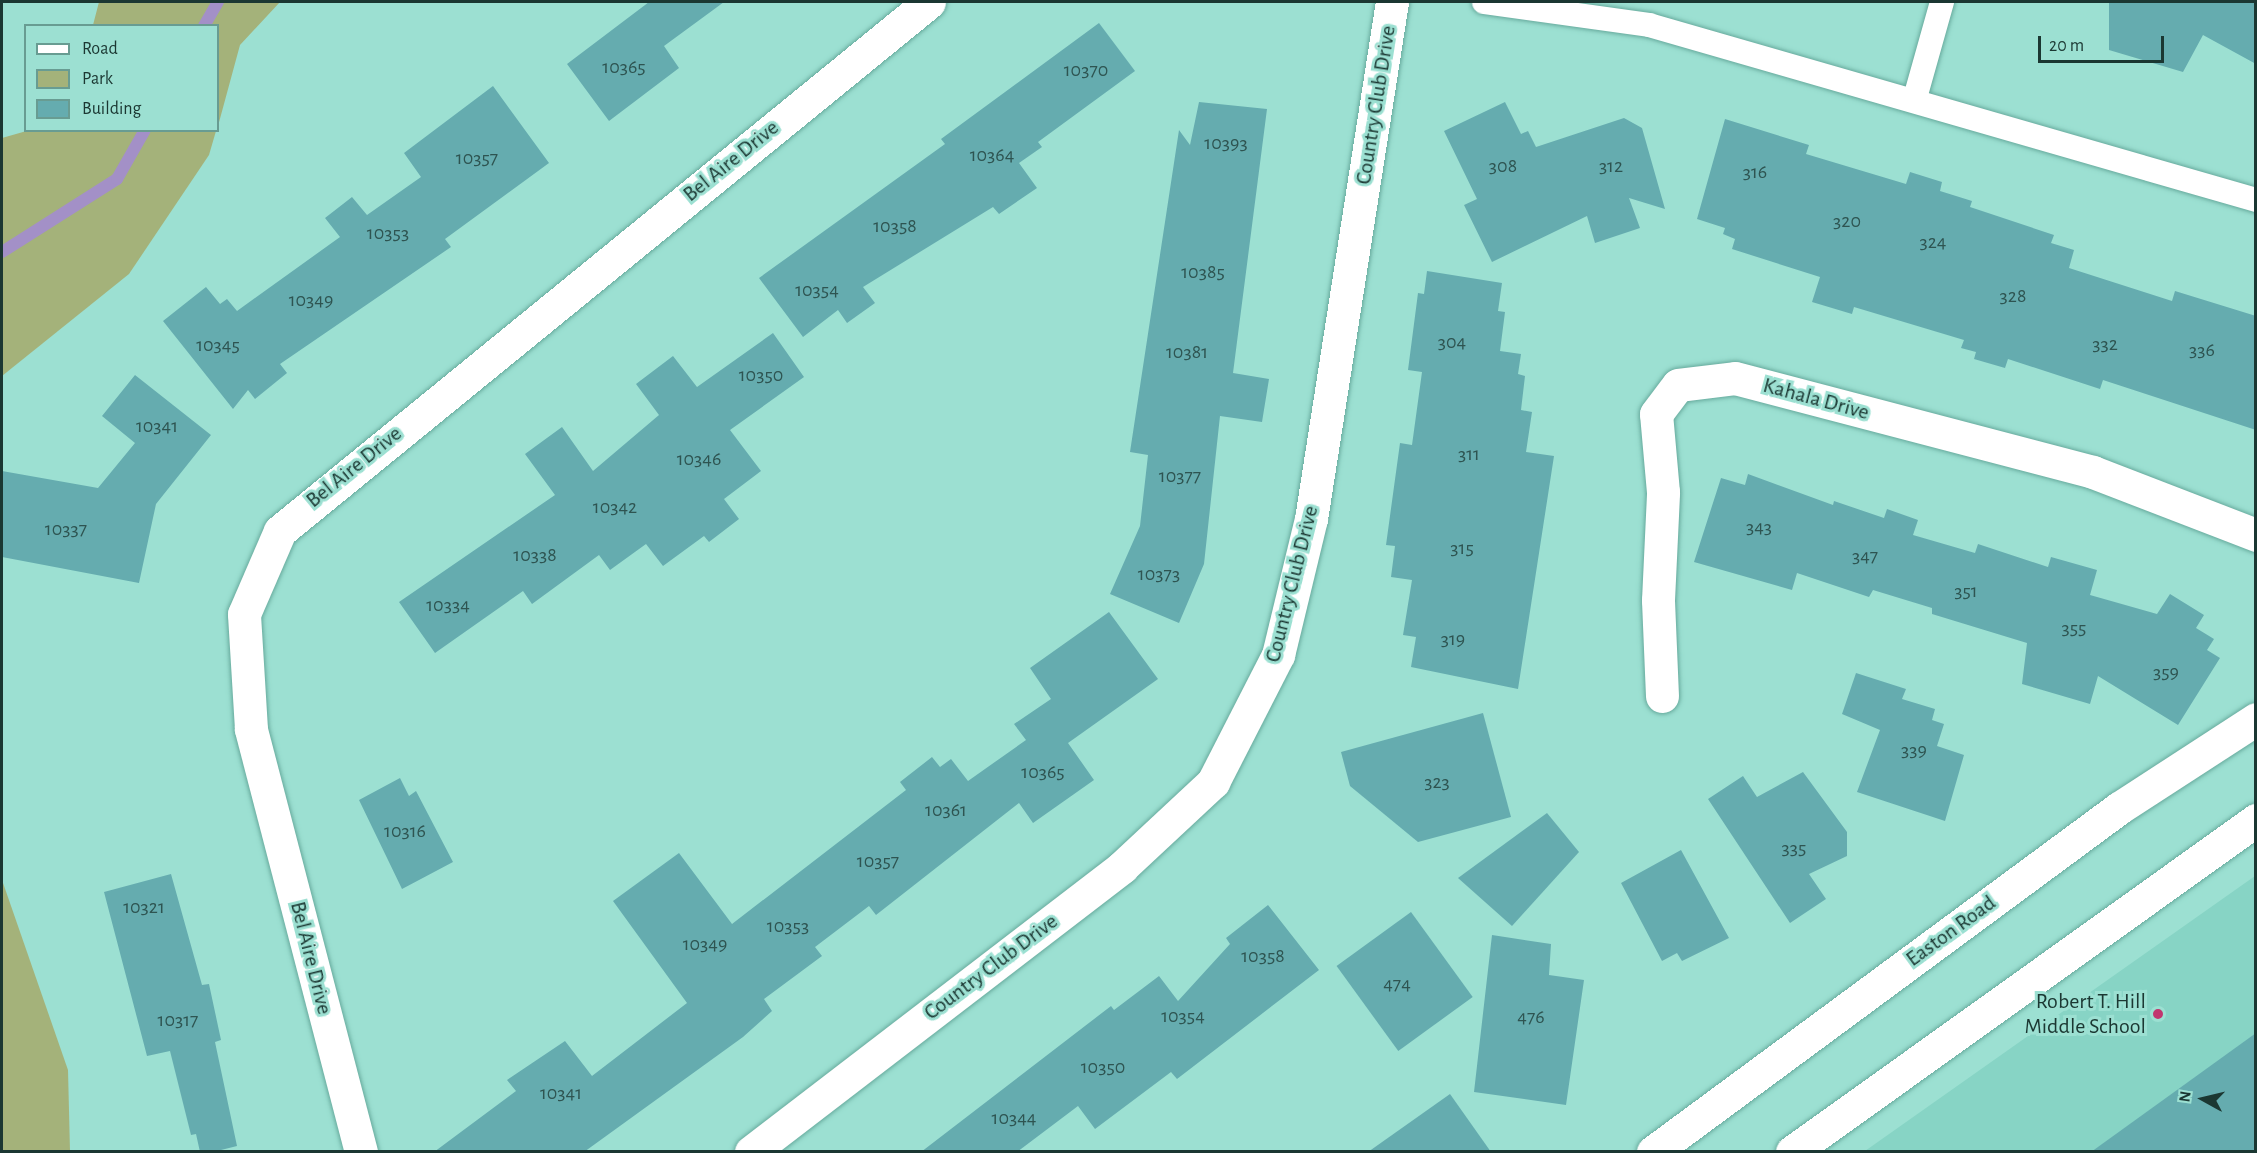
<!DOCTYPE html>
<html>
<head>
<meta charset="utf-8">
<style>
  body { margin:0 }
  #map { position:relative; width:2257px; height:1153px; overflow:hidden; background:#9ce0d2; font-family:"Alegreya Sans",sans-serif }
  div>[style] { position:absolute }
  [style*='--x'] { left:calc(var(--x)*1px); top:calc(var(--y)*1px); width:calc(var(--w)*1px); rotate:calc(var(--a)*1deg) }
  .built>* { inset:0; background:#87d4c5 }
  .green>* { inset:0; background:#a4b27a }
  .stream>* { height:12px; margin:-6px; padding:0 6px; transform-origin:6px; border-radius:6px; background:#a390c7 }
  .building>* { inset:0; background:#65acaf; transform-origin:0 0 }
  .roads { filter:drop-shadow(0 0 2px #67aa9d) drop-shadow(0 0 2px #67aa9d) }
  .service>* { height:24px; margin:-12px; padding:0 12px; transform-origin:12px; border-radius:12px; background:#fff }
  .minor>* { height:33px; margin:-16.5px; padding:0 16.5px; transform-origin:16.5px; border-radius:16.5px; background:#fff }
  .secondary>* { height:33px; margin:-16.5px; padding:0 16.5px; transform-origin:16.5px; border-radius:16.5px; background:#fff }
  .dots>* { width:16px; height:16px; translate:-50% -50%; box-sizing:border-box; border:3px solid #9ce0d2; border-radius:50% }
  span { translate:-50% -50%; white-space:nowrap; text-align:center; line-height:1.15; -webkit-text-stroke:6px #9ce0d2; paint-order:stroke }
  .number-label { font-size:20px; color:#2e5451 }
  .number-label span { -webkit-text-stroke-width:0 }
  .street-label { font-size:22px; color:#1b3732 }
  .poi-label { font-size:22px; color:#1b3732 }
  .right { translate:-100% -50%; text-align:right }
  .frame { position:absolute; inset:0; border:3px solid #1b3732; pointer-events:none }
  .legend { position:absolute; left:24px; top:24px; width:195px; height:108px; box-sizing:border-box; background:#9ce0d2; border:2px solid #689c92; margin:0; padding:8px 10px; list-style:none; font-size:18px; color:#1b3732 }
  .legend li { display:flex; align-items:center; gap:12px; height:30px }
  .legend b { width:30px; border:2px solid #689c92 }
  .north { position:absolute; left:2173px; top:1069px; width:60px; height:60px; -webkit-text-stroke:4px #9ce0d2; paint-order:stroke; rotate:278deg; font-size:16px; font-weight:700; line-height:24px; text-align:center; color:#1b3732 }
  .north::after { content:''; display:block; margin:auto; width:21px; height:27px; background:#1b3732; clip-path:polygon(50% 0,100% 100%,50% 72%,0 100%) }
  .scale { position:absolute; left:2038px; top:36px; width:126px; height:27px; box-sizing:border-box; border:3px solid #1b3732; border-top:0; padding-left:8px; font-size:18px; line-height:21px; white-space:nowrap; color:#1b3732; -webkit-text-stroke:4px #9ce0d2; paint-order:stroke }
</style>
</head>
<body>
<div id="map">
  <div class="built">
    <i style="clip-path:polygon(2255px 876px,2255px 1151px,1865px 1151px)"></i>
  </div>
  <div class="green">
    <i style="clip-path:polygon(99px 2px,280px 2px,240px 45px,218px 126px,218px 26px,93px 25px)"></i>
    <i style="clip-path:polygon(30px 130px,216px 131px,209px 155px,129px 274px,2px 376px,2px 138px)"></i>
    <i style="clip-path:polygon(2px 880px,68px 1070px,70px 1151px,2px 1151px)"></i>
  </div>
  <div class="stream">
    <i style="--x:204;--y:26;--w:28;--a:-60"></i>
    <i style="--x:2;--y:252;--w:136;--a:-32.4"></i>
    <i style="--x:117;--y:179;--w:56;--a:-60.3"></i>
  </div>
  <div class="building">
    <i style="clip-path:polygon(649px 2px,724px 2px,664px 46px,679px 68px,609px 121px,567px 64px)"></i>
    <i style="clip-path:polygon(2109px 2px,2256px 2px,2256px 64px,2203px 35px,2183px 72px,2109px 50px)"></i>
    <i style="clip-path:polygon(1099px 23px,1135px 71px,1038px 142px,1042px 147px,1019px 163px,1037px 188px,999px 214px,993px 207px,863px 287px,875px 303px,847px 323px,838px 310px,803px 337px,759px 278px,945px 144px,941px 139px)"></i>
    <i style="clip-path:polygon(493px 86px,549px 163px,445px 239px,451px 247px,280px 364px,287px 373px,255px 399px,248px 390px,233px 409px,163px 321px,206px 287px,220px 304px,227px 299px,237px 311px,340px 237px,325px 218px,352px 197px,367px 215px,421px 177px,404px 153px)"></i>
    <i style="clip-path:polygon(1199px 102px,1267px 109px,1233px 373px,1269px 379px,1262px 422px,1220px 416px,1204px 564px,1179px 623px,1110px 594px,1140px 526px,1148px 455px,1130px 452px,1179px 130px,1190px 145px)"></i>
    <i style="clip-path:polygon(1505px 102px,1521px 134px,1528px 131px,1536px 147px,1624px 118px,1642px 128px,1665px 209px,1629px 198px,1640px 228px,1595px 243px,1587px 216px,1492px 262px,1464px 205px,1477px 199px,1444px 131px)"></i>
    <i style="clip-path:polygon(1725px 119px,1809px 145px,1806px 154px,1906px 184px,1910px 172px,1942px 182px,1940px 191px,1972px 201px,1970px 207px,2054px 235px,2051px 243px,2074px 250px,2069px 268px,2172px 301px,2175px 291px,2256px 316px,2256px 430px,2103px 380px,2100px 389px,2008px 359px,2005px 368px,1974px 359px,1976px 352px,1961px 348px,1964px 340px,1854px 307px,1852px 314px,1812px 302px,1820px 277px,1732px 249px,1735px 239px,1723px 234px,1725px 228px,1697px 219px)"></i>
    <i style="clip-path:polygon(1427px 271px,1502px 283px,1498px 311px,1505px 312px,1500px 351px,1521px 354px,1518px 374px,1525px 376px,1521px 410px,1532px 412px,1526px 452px,1554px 456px,1518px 689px,1411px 667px,1416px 637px,1403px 635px,1412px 580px,1391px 577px,1395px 546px,1386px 545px,1400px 443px,1412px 445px,1422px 372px,1408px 370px,1418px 293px,1424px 294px)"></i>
    <i style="clip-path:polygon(773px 333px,804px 377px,730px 430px,761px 471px,724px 499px,739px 519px,709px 542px,704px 536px,663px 566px,646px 544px,610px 570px,599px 555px,532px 604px,523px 591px,435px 653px,399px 602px,555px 495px,525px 454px,562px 427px,593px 471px,659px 415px,636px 384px,673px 356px,697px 387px)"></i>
    <i style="clip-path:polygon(135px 375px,211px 435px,156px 504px,139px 583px,2px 557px,2px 471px,98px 488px,135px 443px,102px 416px)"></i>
    <i style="clip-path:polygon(1748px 474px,1833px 505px,1834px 501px,1884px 518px,1887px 509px,1918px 520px,1913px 535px,1975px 553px,1978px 544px,2048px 567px,2051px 557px,2097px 570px,2090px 595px,2157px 614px,2170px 594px,2204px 615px,2196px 628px,2214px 639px,2207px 650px,2220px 658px,2178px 725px,2098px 676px,2090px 704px,2022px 684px,2027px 643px,1932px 614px,1932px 608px,1873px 590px,1869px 597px,1797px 573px,1792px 590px,1694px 562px,1721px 478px,1745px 485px)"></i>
    <i style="clip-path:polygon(1109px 612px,1158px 679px,1068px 743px,1094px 780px,1033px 823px,1019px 803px,876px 915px,869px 906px,815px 947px,822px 956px,764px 999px,772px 1011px,743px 1037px,584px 1152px,434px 1152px,516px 1091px,507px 1080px,565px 1041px,592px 1076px,687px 1003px,613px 901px,679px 853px,732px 924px,906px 790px,900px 782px,932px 757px,940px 767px,951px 759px,968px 781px,1026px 740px,1014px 724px,1051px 699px,1030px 668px)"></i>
    <i style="clip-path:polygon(1856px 673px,1906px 689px,1902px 699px,1935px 709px,1932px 720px,1944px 724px,1937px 746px,1964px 755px,1945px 821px,1857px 792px,1880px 730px,1842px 714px)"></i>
    <i style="clip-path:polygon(1483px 713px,1511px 817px,1418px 842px,1350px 786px,1341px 752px)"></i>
    <i style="clip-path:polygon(1803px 772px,1847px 832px,1847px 856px,1809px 874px,1826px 899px,1790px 923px,1708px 799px,1743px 776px,1757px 797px)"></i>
    <i style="clip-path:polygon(400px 778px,409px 796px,416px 791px,453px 862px,402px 889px,359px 800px)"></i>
    <i style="clip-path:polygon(1547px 813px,1579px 852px,1512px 926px,1458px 878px)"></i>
    <i style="clip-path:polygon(1681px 850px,1729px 938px,1682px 961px,1677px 953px,1662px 961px,1621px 883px)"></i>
    <i style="clip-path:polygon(171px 874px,202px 985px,209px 984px,221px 1040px,215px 1042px,237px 1146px,213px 1152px,200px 1152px,196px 1134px,191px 1135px,170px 1051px,147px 1056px,104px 892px)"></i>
    <i style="clip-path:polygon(1268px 905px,1319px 970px,1177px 1079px,1171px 1072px,1095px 1129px,1078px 1106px,1017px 1152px,921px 1152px,1111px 1006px,1114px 1010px,1159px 976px,1178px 1001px,1230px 944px,1226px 938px)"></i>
    <i style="left:1411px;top:912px;width:105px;height:92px;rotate:54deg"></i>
    <i style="clip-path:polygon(1492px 935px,1551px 944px,1549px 975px,1584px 980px,1566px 1105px,1474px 1092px)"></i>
    <i style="clip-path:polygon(2256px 1033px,2256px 1152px,2091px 1152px)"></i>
    <i style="clip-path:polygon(1450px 1094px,1491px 1152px,1368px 1152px)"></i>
  </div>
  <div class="roads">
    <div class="service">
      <i style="--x:1484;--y:2;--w:167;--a:7.9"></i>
      <i style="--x:1649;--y:25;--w:632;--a:16.08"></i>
      <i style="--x:1915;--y:98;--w:100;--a:-74.3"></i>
    </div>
    <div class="minor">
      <i style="--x:1662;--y:696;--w:96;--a:-92.4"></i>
      <i style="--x:1658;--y:600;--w:108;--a:-87.3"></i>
      <i style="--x:1663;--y:492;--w:78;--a:-95.1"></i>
      <i style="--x:1656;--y:414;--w:36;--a:-53"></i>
      <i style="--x:1678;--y:385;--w:57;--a:-7"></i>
      <i style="--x:1735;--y:378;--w:370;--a:14.7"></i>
      <i style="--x:2093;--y:472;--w:175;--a:21.1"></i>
      <i style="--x:361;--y:1152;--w:437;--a:-104.6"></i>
      <i style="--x:251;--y:729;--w:115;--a:-93.5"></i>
      <i style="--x:244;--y:614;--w:90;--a:-66.6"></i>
      <i style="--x:280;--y:531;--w:837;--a:-39.18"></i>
      <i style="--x:751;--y:1152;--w:468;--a:-37.5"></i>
      <i style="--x:1122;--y:867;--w:125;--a:-43"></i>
      <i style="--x:1213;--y:782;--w:143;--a:-62.9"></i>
      <i style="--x:1278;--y:655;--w:140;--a:-76.4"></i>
      <i style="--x:1311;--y:519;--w:523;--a:-81.1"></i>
    </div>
    <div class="secondary">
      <i style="--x:1653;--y:1152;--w:579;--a:-36.43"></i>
      <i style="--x:2119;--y:808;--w:163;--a:-33"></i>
      <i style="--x:1792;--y:1152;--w:571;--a:-35.58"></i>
    </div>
  </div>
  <div class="dots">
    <i style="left:2158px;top:1014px;background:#c1366f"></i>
  </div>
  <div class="number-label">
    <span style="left:624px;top:67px">10365</span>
    <span style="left:1086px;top:70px">10370</span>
    <span style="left:1226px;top:143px">10393</span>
    <span style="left:992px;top:155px">10364</span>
    <span style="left:477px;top:158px">10357</span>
    <span style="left:1503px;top:166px">308</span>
    <span style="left:1611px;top:166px">312</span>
    <span style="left:1755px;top:172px">316</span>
    <span style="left:1847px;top:221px">320</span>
    <span style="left:895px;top:226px">10358</span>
    <span style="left:388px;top:233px">10353</span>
    <span style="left:1933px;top:242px">324</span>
    <span style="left:1203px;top:272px">10385</span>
    <span style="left:817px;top:290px">10354</span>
    <span style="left:2013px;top:296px">328</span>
    <span style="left:311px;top:300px">10349</span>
    <span style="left:1452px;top:342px">304</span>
    <span style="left:2105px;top:344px">332</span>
    <span style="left:218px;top:345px">10345</span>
    <span style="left:2202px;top:350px">336</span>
    <span style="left:1187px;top:352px">10381</span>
    <span style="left:761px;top:375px">10350</span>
    <span style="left:157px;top:426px">10341</span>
    <span style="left:1469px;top:454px">311</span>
    <span style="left:699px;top:459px">10346</span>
    <span style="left:1180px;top:476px">10377</span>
    <span style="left:615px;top:507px">10342</span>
    <span style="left:1759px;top:527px">343</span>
    <span style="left:66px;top:529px">10337</span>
    <span style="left:1462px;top:548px">315</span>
    <span style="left:535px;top:555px">10338</span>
    <span style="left:1865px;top:556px">347</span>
    <span style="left:1159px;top:574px">10373</span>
    <span style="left:1966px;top:591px">351</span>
    <span style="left:448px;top:605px">10334</span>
    <span style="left:2074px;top:628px">355</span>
    <span style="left:1453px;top:639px">319</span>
    <span style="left:2166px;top:672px">359</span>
    <span style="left:1914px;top:750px">339</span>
    <span style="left:1043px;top:772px">10365</span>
    <span style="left:1437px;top:782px">323</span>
    <span style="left:946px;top:810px">10361</span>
    <span style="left:405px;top:831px">10316</span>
    <span style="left:1794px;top:848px">335</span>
    <span style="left:878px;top:861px">10357</span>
    <span style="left:144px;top:907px">10321</span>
    <span style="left:788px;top:926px">10353</span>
    <span style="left:705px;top:944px">10349</span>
    <span style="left:1263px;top:956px">10358</span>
    <span style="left:1397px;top:984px">474</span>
    <span style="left:1183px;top:1016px">10354</span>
    <span style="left:1531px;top:1017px">476</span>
    <span style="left:178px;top:1020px">10317</span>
    <span style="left:1103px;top:1067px">10350</span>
    <span style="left:561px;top:1093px">10341</span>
    <span style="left:1014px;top:1118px">10344</span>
  </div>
  <div class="street-label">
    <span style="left:1376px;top:105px;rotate:-81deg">Country Club Drive</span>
    <span style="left:731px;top:161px;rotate:-39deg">Bel Aire Drive</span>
    <span style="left:1816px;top:399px;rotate:15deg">Kahala Drive</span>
    <span style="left:354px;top:467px;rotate:-39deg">Bel Aire Drive</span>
    <span style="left:1292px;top:584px;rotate:-76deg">Country Club Drive</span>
    <span style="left:1951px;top:931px;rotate:-36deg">Easton Road</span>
    <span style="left:311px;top:958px;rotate:76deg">Bel Aire Drive</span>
    <span style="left:991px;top:967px;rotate:-37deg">Country Club Drive</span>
  </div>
  <div class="poi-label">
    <span class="right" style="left:2146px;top:1014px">Robert T. Hill<br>Middle School</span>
  </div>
  <div class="frame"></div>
  <ul class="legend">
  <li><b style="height:8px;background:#fff"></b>Road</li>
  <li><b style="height:16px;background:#a4b27a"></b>Park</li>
  <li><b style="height:16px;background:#65acaf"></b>Building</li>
  </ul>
  <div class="north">N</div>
  <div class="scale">20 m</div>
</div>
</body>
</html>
